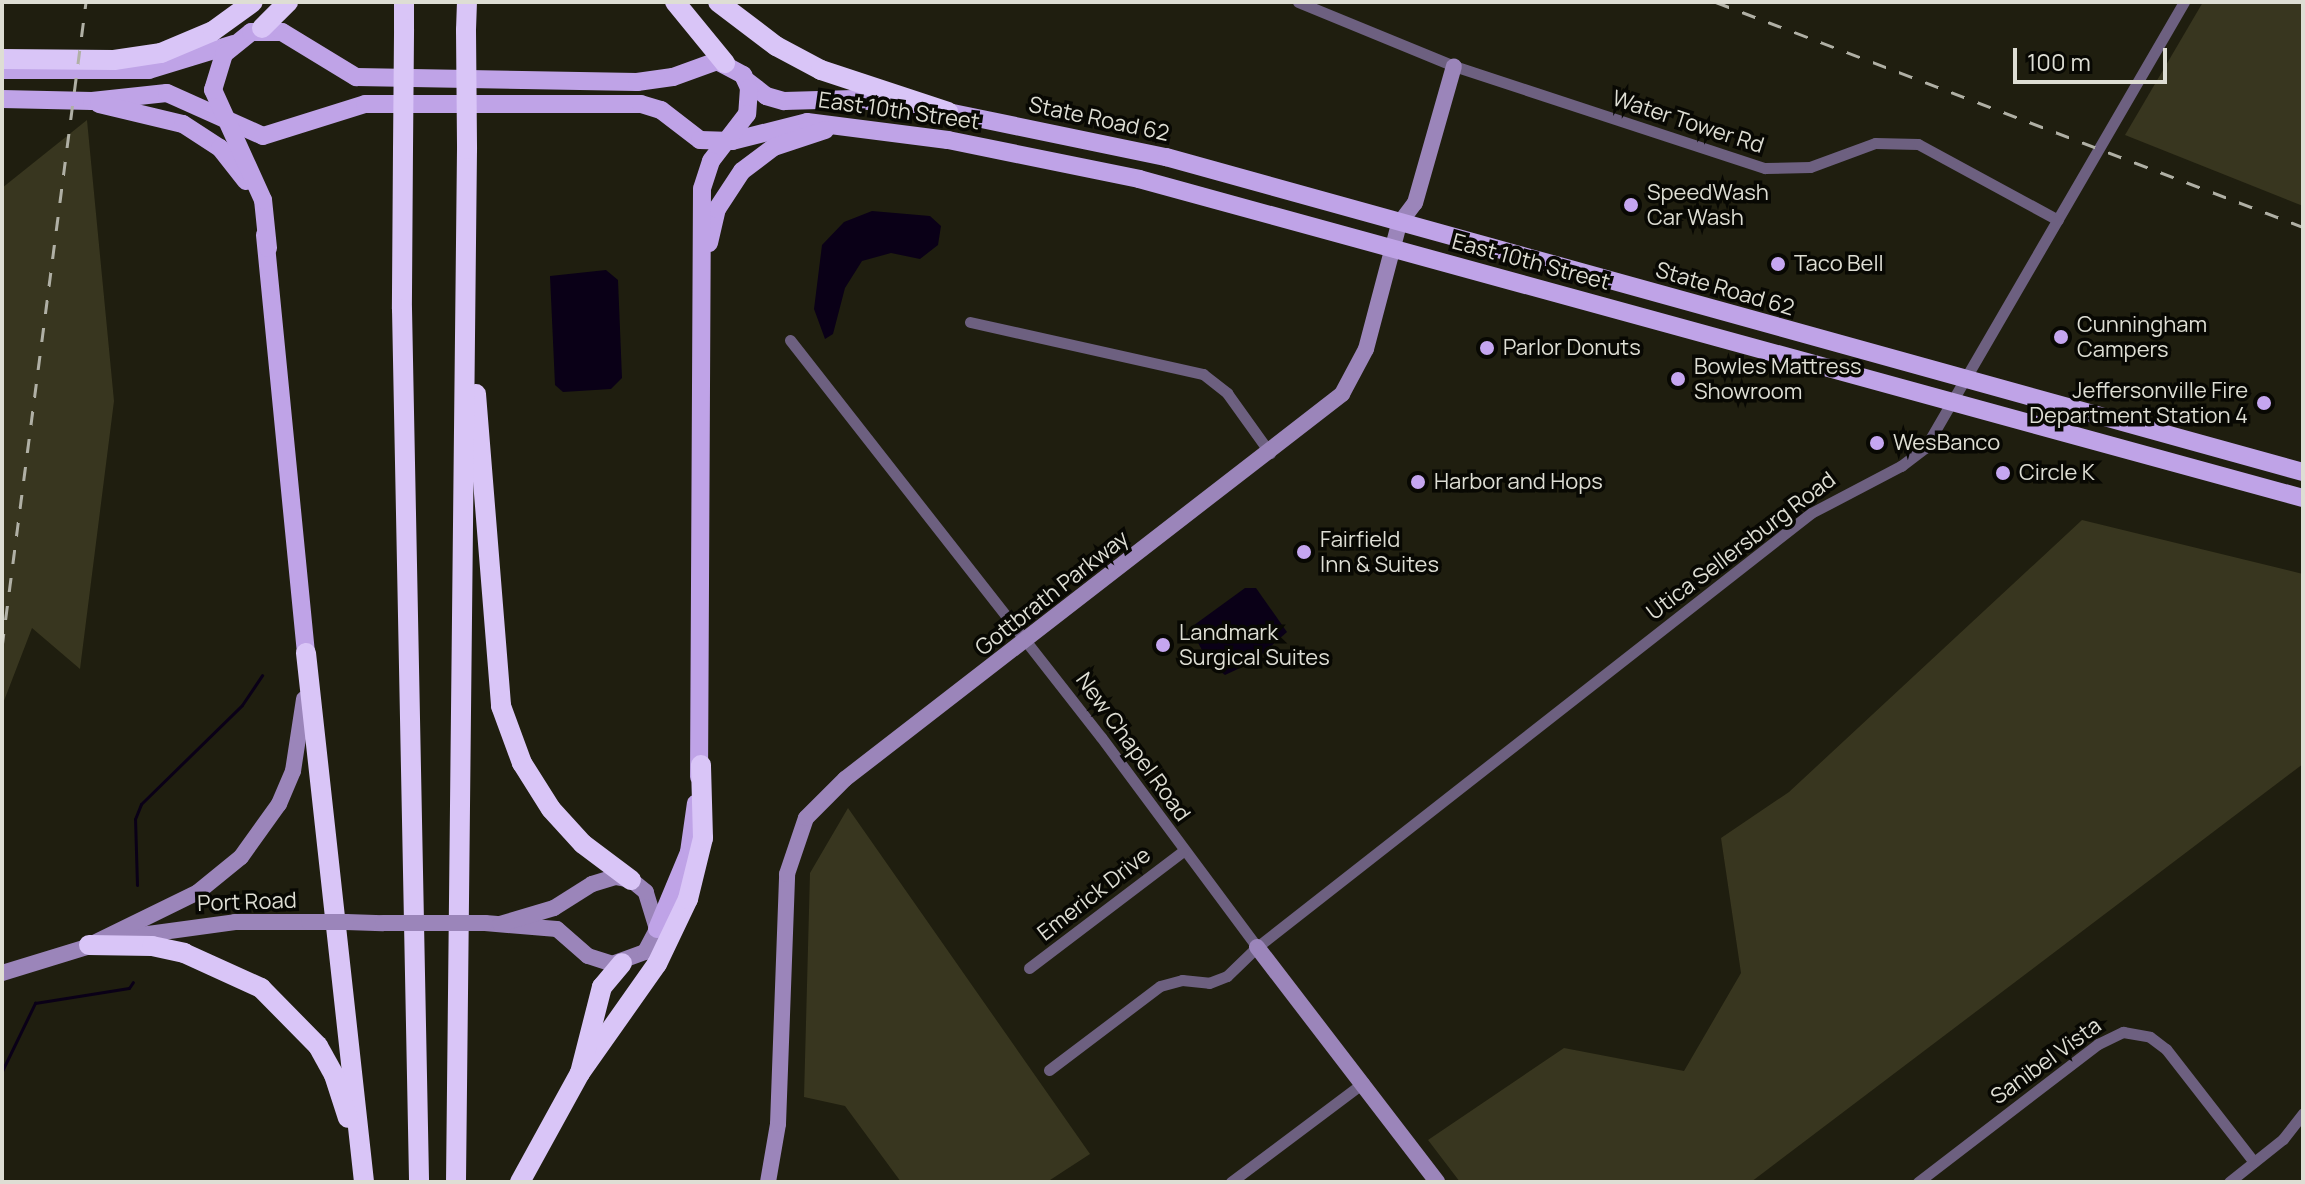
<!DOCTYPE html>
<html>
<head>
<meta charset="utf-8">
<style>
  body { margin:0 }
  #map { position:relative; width:2305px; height:1184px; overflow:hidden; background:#1f1e0f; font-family:Manrope,sans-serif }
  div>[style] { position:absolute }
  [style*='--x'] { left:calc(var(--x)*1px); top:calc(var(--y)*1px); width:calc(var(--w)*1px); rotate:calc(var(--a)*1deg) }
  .green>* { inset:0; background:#38361f }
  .water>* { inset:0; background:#0a0017 }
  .stream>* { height:3px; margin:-1.5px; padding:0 1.5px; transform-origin:1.5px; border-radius:1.5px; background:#0a0017 }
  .street>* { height:11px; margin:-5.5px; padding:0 5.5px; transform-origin:5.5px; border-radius:5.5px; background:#6d6080 }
  .secondary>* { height:16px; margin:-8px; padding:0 8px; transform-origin:8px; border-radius:8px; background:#9b85ba }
  .primary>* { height:18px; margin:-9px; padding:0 9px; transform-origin:9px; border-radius:9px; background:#bfa3e7 }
  .highway>* { height:20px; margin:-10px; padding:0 10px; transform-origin:10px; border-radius:10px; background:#d9c5f7 }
  .rail>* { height:3px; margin-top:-1.5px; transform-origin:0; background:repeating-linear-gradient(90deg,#b0b0a5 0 14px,transparent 0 28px) }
  .secondary-bridge>* { height:16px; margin:-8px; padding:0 8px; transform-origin:8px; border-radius:8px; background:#9b85ba }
  .highway-bridge>* { height:20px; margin:-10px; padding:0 10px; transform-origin:10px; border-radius:10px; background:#d9c5f7 }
  .dots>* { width:22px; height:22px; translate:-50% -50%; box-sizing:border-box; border:4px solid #080803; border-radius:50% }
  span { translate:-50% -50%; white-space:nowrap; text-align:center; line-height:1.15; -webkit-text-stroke:7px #080803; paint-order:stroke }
  .street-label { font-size:22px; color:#deded4 }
  .poi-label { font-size:22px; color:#deded4 }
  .left { translate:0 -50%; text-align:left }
  .right { translate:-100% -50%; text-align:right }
  .frame { position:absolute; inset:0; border:4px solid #deded4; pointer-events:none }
  .scale { position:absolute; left:2013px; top:48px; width:154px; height:36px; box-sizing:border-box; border:4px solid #deded4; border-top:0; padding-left:10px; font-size:24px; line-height:28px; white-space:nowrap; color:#deded4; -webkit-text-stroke:6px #080803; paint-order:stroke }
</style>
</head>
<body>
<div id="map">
  <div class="green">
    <i style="clip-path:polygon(2203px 2px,2303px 3px,2303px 206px,2125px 135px)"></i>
    <i style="clip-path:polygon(87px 120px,114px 401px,80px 669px,32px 628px,2px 706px,2px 188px)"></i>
    <i style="clip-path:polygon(2082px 520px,2303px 574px,2303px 764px,1751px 1182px,1460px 1182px,1428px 1140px,1564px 1048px,1684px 1071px,1741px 973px,1721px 838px,1789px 792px)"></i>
    <i style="clip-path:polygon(848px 808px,1090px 1154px,1047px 1182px,901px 1182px,845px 1106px,804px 1097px,810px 873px)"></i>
  </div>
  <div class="water">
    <i style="clip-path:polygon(872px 211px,930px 216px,941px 226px,938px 245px,920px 259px,891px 253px,862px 261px,845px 288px,833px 334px,825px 339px,814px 309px,822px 245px,844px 222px)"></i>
    <i style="clip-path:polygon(606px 270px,618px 280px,622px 378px,611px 389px,563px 392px,555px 385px,550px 276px)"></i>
    <i style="clip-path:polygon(1245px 588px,1256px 588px,1287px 632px,1253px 662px,1225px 675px,1209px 663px,1190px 628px)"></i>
  </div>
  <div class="stream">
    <i style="--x:137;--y:885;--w:66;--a:-91.7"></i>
    <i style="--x:135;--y:819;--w:16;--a:-68"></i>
    <i style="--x:141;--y:804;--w:141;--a:-44.4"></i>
    <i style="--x:242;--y:705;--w:36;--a:-56"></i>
    <i style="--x:2;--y:1071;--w:76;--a:-64.1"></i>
    <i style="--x:35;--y:1003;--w:95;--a:-9.1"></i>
    <i style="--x:129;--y:988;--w:7;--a:-56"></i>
  </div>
  <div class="street">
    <i style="--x:1298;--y:2;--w:169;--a:22.3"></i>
    <i style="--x:1454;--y:66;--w:327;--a:18.2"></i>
    <i style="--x:1765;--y:168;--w:45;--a:-1.3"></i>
    <i style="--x:1810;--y:167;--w:69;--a:-20.3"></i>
    <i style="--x:1875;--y:143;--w:43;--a:1.3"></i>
    <i style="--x:1918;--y:144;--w:159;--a:28.5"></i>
    <i style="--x:970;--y:322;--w:239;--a:12.6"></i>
    <i style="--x:1203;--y:374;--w:31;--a:38"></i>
    <i style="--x:1227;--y:393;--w:74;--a:54.4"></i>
    <i style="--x:790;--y:340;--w:504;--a:51.93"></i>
    <i style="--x:1101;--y:737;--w:262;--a:53.4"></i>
    <i style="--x:1029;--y:968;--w:193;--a:-37.2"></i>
    <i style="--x:1049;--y:1070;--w:139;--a:-37.1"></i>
    <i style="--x:1160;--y:986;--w:23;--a:-15"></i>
    <i style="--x:1182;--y:980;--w:27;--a:6"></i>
    <i style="--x:1209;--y:983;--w:19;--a:-21"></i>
    <i style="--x:1227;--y:976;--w:42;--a:-44"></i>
    <i style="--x:1257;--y:947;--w:704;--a:-38.07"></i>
    <i style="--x:1811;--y:513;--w:102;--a:-27.6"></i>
    <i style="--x:1901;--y:466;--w:30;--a:-37"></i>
    <i style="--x:1925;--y:448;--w:516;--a:-59.86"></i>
    <i style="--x:1231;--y:1182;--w:166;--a:-36.9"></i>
    <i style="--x:1918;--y:1182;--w:227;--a:-37.5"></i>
    <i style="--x:2098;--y:1044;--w:28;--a:-26"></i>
    <i style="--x:2123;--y:1032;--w:27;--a:10"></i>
    <i style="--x:2150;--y:1037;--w:20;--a:37"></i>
    <i style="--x:2166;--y:1049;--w:143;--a:52.1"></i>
    <i style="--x:2229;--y:1182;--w:69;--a:-38.5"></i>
    <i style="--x:2283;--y:1139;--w:33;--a:-52"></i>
  </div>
  <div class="secondary">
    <i style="--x:346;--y:922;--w:37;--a:2"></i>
    <i style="--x:485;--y:923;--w:72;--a:4.8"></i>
    <i style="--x:557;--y:929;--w:41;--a:41.1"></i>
    <i style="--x:588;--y:956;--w:25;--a:18"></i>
    <i style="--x:612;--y:964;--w:35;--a:-20"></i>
    <i style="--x:645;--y:952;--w:26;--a:-62"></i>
    <i style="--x:657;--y:929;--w:39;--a:-107"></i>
    <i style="--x:646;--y:892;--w:19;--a:-141"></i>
    <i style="--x:631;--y:880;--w:16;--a:-169"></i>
    <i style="--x:615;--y:877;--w:24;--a:163"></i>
    <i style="--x:592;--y:884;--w:45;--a:147.7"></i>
    <i style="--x:554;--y:908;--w:56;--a:163.5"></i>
    <i style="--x:126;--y:937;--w:110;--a:-7.8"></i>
    <i style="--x:235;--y:922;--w:74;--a:0"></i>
    <i style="--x:92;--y:944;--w:118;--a:-26.1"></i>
    <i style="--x:198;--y:892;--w:55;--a:-39.1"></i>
    <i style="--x:241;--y:857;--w:65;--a:-54.4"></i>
    <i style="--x:279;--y:804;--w:36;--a:-67"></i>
    <i style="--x:293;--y:771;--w:73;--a:-81.3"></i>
    <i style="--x:1257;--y:947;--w:296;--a:52.5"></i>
    <i style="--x:2;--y:973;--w:102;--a:-17"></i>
    <i style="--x:768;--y:1182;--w:59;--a:-80.2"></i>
    <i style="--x:778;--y:1124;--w:250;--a:-87.9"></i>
    <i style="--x:787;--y:874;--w:59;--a:-71.3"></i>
    <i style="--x:806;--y:818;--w:55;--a:-45"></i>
    <i style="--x:845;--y:779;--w:629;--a:-37.76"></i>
    <i style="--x:1342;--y:394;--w:51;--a:-61.9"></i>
    <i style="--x:1366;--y:349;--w:129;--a:-75.2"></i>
    <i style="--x:1399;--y:224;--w:26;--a:-53"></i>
    <i style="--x:1415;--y:203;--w:142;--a:-74.1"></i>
  </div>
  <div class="primary">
    <i style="--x:2;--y:70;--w:147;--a:0"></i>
    <i style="--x:149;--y:70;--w:89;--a:-17"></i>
    <i style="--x:747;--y:81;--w:24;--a:38"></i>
    <i style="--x:766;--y:96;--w:19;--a:16"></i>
    <i style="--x:784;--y:101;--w:70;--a:-1.6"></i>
    <i style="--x:854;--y:99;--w:95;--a:7.9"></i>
    <i style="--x:948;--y:112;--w:223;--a:11.7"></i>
    <i style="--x:1166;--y:157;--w:1180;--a:15.49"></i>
    <i style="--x:2;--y:99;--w:90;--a:1.3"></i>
    <i style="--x:92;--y:101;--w:75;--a:-6.1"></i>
    <i style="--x:167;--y:93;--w:105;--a:24.1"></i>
    <i style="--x:263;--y:136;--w:107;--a:-17.4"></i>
    <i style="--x:365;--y:104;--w:276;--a:0"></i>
    <i style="--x:641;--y:104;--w:21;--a:17"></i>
    <i style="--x:661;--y:110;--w:49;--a:37.6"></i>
    <i style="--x:700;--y:140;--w:32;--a:2"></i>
    <i style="--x:732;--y:141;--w:77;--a:-14.2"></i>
    <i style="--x:807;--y:122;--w:142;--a:7.3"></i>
    <i style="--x:948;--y:140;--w:195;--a:11.5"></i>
    <i style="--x:1139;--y:179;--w:1207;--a:15.33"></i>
    <i style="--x:99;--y:104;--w:86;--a:13.4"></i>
    <i style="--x:183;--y:124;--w:44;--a:33"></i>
    <i style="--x:220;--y:148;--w:42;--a:51.8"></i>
    <i style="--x:265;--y:235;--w:420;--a:84.4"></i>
    <i style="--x:709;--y:243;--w:35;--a:-77"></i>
    <i style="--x:717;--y:209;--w:45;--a:-56.7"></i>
    <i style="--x:742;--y:171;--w:40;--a:-37"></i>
    <i style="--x:774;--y:147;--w:54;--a:-18.4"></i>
    <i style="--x:268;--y:248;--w:48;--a:-95.9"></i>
    <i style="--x:263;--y:200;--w:121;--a:-114.4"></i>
    <i style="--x:213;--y:90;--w:38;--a:-73"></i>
    <i style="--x:224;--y:54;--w:35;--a:-39"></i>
    <i style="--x:251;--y:32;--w:31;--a:0"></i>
    <i style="--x:282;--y:32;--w:87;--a:31.3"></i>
    <i style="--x:356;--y:77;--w:281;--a:1"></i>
    <i style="--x:637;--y:82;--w:36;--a:-8"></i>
    <i style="--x:673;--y:77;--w:47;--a:-20"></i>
    <i style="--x:717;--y:61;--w:30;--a:28"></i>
    <i style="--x:743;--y:75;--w:14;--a:65"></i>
    <i style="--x:749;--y:88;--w:26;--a:94"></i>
    <i style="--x:747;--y:114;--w:59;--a:127.5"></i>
    <i style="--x:711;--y:161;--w:29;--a:108"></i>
    <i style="--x:702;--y:189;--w:588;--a:90.29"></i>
    <i style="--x:657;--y:929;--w:83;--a:-67.4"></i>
    <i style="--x:689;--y:852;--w:49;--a:-81.9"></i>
  </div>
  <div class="highway">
    <i style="--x:675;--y:2;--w:79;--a:50.7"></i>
    <i style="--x:718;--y:2;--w:73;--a:37.2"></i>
    <i style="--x:776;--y:46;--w:51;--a:28.1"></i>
    <i style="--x:821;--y:70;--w:134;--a:18.3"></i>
    <i style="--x:262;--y:28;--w:37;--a:-45"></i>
    <i style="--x:404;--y:29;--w:27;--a:-90"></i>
    <i style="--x:466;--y:30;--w:28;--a:-88"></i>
    <i style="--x:2;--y:59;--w:112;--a:0.5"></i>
    <i style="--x:114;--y:60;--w:48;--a:-8.5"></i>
    <i style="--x:161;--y:53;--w:56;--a:-22.9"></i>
    <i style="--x:213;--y:31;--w:49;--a:-35.9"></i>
    <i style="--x:403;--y:149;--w:160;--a:90.4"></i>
    <i style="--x:402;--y:309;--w:873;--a:88.88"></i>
    <i style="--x:476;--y:394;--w:313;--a:85.4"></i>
    <i style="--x:501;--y:706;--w:61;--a:69.8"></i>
    <i style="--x:522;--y:763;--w:54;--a:57.8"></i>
    <i style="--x:551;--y:809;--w:47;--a:47.6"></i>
    <i style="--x:583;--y:844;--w:60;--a:36.9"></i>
    <i style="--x:306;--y:653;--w:532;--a:83.74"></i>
    <i style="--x:89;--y:945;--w:63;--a:0.9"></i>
    <i style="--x:152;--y:946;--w:33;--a:12"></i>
    <i style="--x:184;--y:953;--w:85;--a:24.4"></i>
    <i style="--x:261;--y:988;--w:81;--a:45.5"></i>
    <i style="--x:318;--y:1046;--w:33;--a:61"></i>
    <i style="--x:334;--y:1075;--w:45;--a:72"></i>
    <i style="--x:580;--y:1073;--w:133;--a:-54.8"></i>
    <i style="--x:657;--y:964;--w:72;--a:-64.5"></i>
    <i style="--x:688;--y:899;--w:63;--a:-76.2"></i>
    <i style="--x:703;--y:838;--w:73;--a:-91.6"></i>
    <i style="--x:456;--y:1182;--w:1033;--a:-89.39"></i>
    <i style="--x:520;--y:1182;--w:124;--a:-61.2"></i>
    <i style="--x:580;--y:1073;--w:89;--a:-75.7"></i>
    <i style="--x:602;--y:987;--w:31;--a:-50"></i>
  </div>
  <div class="rail">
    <i style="--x:1716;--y:2;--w:629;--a:20.97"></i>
    <i style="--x:2;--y:647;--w:650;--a:-82.58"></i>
  </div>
  <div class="secondary-bridge">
    <i style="--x:309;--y:922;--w:37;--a:0"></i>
    <i style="--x:383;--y:923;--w:102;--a:0"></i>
  </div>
  <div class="highway-bridge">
    <i style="--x:466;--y:30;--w:119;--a:89.5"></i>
    <i style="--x:403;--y:149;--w:120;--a:-89.5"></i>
  </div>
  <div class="dots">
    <i style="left:1631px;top:205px;background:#c5a6f0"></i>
    <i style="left:1778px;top:264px;background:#c5a6f0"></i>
    <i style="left:2061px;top:337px;background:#c5a6f0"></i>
    <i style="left:1487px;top:348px;background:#c5a6f0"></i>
    <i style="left:1678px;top:379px;background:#c5a6f0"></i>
    <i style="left:2264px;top:403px;background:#c5a6f0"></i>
    <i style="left:1877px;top:443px;background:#c5a6f0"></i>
    <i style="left:2003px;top:473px;background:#c5a6f0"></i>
    <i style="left:1418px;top:482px;background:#c5a6f0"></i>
    <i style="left:1304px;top:552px;background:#c5a6f0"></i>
    <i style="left:1163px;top:645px;background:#c5a6f0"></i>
  </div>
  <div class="street-label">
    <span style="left:899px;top:111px;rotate:8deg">East 10th Street</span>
    <span style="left:1099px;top:119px;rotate:12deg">State Road 62</span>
    <span style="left:1688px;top:122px;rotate:18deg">Water Tower Rd</span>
    <span style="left:1531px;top:262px;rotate:15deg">East 10th Street</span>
    <span style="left:1725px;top:289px;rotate:16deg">State Road 62</span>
    <span style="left:1741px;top:546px;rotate:-37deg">Utica Sellersburg Road</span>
    <span style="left:1052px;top:593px;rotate:-38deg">Gottbrath Parkway</span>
    <span style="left:1133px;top:747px;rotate:54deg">New Chapel Road</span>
    <span style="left:1094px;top:894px;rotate:-38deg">Emerick Drive</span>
    <span style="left:247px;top:902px;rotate:-2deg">Port Road</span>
    <span style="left:2046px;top:1061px;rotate:-36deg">Sanibel Vista</span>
  </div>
  <div class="poi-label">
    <span class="left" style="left:1647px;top:205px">SpeedWash<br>Car Wash</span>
    <span class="left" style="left:1794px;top:264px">Taco Bell</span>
    <span class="left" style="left:2077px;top:337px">Cunningham<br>Campers</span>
    <span class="left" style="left:1503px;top:348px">Parlor Donuts</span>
    <span class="left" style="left:1694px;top:379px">Bowles Mattress<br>Showroom</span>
    <span class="right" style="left:2248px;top:403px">Jeffersonville Fire<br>Department Station 4</span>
    <span class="left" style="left:1893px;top:443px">WesBanco</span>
    <span class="left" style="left:2019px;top:473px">Circle K</span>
    <span class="left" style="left:1434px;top:482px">Harbor and Hops</span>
    <span class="left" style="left:1320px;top:552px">Fairfield<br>Inn &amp; Suites</span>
    <span class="left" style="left:1179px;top:645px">Landmark<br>Surgical Suites</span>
  </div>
  <div class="frame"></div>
  <div class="scale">100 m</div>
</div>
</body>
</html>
